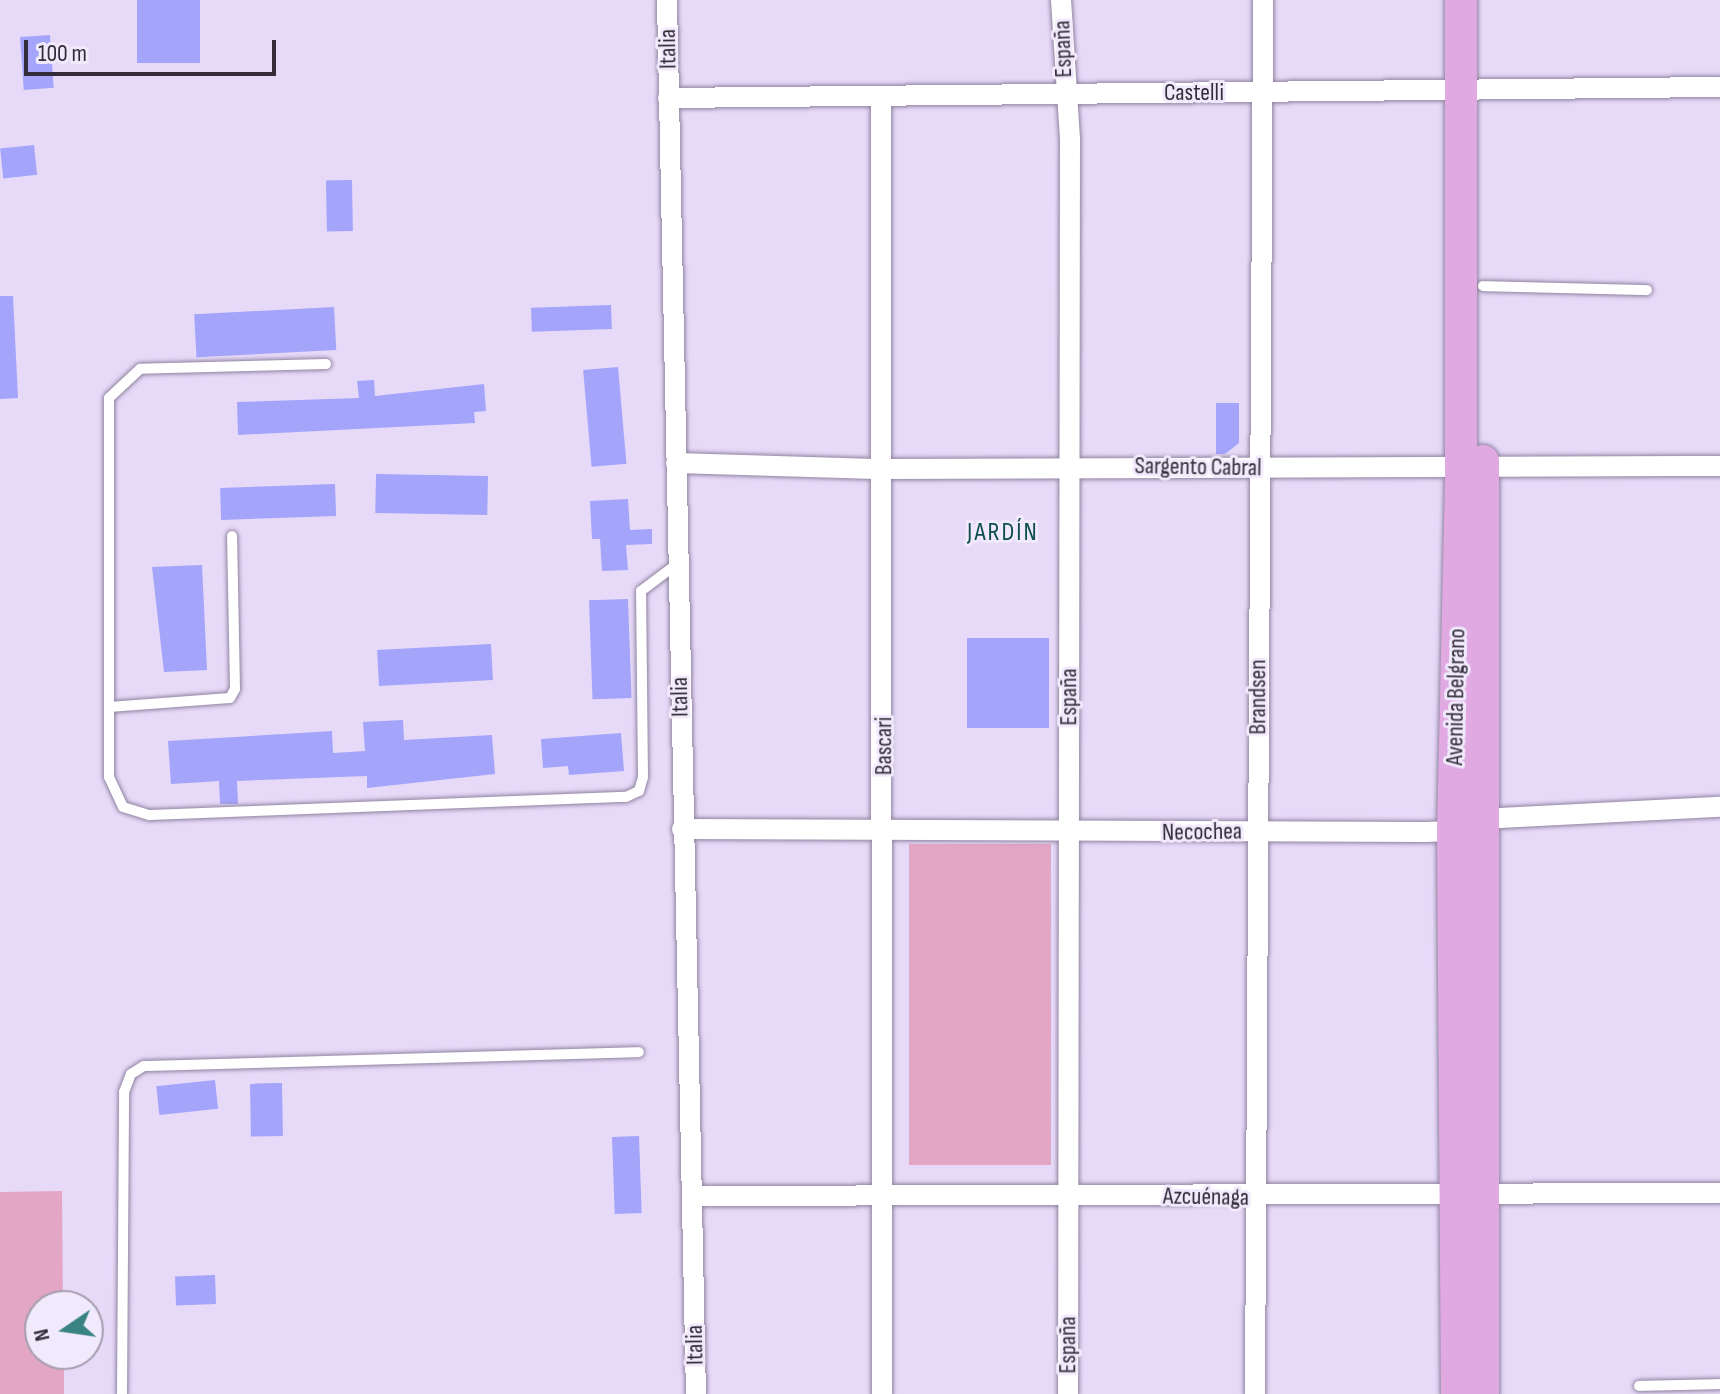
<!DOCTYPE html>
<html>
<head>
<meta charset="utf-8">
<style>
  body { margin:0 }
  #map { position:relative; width:1720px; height:1394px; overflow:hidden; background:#e7daf9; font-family:"Sofia Sans Condensed",sans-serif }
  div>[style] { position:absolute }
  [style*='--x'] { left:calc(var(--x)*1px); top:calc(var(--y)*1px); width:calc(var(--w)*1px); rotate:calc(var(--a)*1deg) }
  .green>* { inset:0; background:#e4a6c5; transform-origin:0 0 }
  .building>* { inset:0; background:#a3a4fa; transform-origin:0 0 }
  .roads { filter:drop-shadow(0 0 2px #9184a1) drop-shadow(0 0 2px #9184a1) }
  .lane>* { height:10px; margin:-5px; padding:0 5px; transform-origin:5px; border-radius:5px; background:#fff }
  .street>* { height:20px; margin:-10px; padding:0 10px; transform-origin:10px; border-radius:10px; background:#fff }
  .primary>* { height:32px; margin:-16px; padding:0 16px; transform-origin:16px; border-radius:16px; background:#e0a9e2 }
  span { translate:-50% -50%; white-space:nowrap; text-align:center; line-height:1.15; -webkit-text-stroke:6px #f1e9fc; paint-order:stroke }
  .street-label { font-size:24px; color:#322d39 }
  .neighbourhood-label { font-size:26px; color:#0e4d4e; letter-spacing:2px }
  .north { position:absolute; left:24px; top:1290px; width:80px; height:80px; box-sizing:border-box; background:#f1e9fc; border:2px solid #a59eae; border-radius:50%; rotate:257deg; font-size:22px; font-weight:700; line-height:32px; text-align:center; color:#322d39 }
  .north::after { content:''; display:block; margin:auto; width:28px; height:36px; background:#3a8383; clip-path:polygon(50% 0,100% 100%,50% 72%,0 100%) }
  .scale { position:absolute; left:24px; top:40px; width:252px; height:36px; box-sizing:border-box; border:4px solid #322d39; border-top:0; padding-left:10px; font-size:24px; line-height:28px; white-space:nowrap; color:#322d39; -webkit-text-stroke:6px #f1e9fc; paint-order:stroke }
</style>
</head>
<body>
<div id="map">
  <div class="green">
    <i style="left:909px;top:844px;width:142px;height:321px"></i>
    <i style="clip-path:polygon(62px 1191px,63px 1306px,40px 1306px,40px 1354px,64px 1354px,64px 1394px,0 1394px,0 1192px)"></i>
  </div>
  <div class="building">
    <i style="left:137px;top:0;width:63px;height:63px"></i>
    <i style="left:50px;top:35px;width:53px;height:30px;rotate:86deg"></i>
    <i style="left:34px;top:145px;width:30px;height:34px;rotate:84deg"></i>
    <i style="left:352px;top:180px;width:51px;height:26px;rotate:89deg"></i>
    <i style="clip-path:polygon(0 296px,13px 296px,18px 398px,0 399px)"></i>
    <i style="left:611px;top:305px;width:24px;height:80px;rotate:88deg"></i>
    <i style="left:334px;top:307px;width:43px;height:140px;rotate:87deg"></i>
    <i style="left:618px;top:367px;width:97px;height:35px;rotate:85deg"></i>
    <i style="clip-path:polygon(374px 380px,375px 396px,484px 384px,486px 411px,474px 412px,475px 423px,238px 435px,237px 402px,359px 398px,357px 381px)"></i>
    <i style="clip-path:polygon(1216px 403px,1239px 403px,1239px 443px,1225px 454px,1216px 454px)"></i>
    <i style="left:376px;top:474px;width:112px;height:39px;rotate:1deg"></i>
    <i style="left:335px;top:484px;width:32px;height:115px;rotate:88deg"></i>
    <i style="clip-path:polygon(628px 499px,630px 530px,652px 529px,652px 544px,626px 545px,628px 570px,602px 571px,600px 539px,592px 539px,590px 501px)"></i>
    <i style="clip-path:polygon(202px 565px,207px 670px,164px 672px,152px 567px)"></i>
    <i style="left:628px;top:599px;width:99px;height:39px;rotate:88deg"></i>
    <i style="left:967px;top:638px;width:82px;height:90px"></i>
    <i style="left:491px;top:644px;width:36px;height:114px;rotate:87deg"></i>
    <i style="clip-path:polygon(403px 720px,404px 740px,492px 735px,495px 774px,367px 788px,367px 776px,237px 781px,238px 804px,220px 804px,219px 781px,171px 784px,168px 741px,332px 731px,333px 753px,365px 751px,363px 722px)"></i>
    <i style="clip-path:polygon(621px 733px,624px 771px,569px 775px,568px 766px,543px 768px,541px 739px)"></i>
    <i style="left:215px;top:1080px;width:29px;height:59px;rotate:84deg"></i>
    <i style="left:282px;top:1083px;width:53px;height:32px;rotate:89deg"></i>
    <i style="left:639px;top:1136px;width:77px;height:27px;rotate:88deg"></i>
    <i style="left:215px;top:1275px;width:29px;height:40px;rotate:88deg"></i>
  </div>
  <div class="roads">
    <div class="lane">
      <i style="--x:1483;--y:286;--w:164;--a:1.4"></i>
      <i style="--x:326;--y:364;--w:186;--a:178.5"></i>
      <i style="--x:140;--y:369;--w:42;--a:136.9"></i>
      <i style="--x:109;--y:398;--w:379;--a:90"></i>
      <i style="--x:109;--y:777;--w:33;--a:65"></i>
      <i style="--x:123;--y:807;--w:28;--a:17"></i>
      <i style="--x:150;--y:815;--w:476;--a:-2.2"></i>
      <i style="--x:626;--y:797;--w:14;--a:-25"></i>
      <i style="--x:639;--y:791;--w:15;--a:-74"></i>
      <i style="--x:643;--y:777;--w:186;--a:-90.6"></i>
      <i style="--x:641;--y:591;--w:45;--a:-36.9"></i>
      <i style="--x:109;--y:707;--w:121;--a:-4.3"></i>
      <i style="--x:230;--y:698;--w:10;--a:-61"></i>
      <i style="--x:235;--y:689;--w:153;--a:-91.1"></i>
      <i style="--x:1639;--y:1386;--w:81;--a:-1.4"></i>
      <i style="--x:122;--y:1394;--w:302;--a:-89.6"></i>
      <i style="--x:124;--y:1092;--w:19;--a:-69"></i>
      <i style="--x:131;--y:1074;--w:15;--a:-32"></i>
      <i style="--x:144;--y:1066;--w:495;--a:-1.6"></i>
    </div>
    <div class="street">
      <i style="--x:667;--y:0;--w:1394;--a:88.81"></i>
      <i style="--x:1061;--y:0;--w:140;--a:86.3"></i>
      <i style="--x:1070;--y:140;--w:1254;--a:90.09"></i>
      <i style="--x:668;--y:98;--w:1052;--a:-0.6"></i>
      <i style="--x:881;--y:98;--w:1296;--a:89.96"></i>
      <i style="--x:676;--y:463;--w:208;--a:1.7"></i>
      <i style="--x:884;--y:469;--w:836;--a:-0.21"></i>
      <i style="--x:682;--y:829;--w:743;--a:0.23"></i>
      <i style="--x:1425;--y:832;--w:28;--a:-2"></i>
      <i style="--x:1453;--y:831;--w:30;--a:-24"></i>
      <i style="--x:1480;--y:819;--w:240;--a:-2.9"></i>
      <i style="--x:692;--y:1196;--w:1028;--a:-0.17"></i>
      <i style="--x:1255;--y:1394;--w:1394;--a:-89.67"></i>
    </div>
    <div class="primary">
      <i style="--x:1457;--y:1394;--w:563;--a:-90.41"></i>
      <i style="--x:1453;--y:831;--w:365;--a:-88.7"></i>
      <i style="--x:1461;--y:466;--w:466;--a:-90"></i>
      <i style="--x:1483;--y:1394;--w:933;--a:-90"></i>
    </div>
  </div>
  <div class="street-label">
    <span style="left:668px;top:49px;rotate:-91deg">Italia</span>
    <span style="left:1063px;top:49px;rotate:-92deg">España</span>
    <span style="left:1194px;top:93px">Castelli</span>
    <span style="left:1198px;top:467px;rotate:1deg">Sargento Cabral</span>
    <span style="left:680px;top:697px;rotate:-91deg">Italia</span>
    <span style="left:1069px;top:697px;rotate:-90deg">España</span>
    <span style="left:1258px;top:697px;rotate:-90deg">Brandsen</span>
    <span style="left:1456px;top:697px;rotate:-89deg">Avenida Belgrano</span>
    <span style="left:884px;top:746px;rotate:-90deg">Bascari</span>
    <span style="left:1202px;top:832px;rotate:-1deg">Necochea</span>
    <span style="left:1206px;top:1197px;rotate:1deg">Azcuénaga</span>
    <span style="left:695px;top:1345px;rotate:-91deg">Italia</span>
    <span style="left:1068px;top:1345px;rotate:-90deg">España</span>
  </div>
  <div class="neighbourhood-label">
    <span style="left:1003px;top:533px">JARDÍN</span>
  </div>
  <div class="north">N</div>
  <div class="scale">100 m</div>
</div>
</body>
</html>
